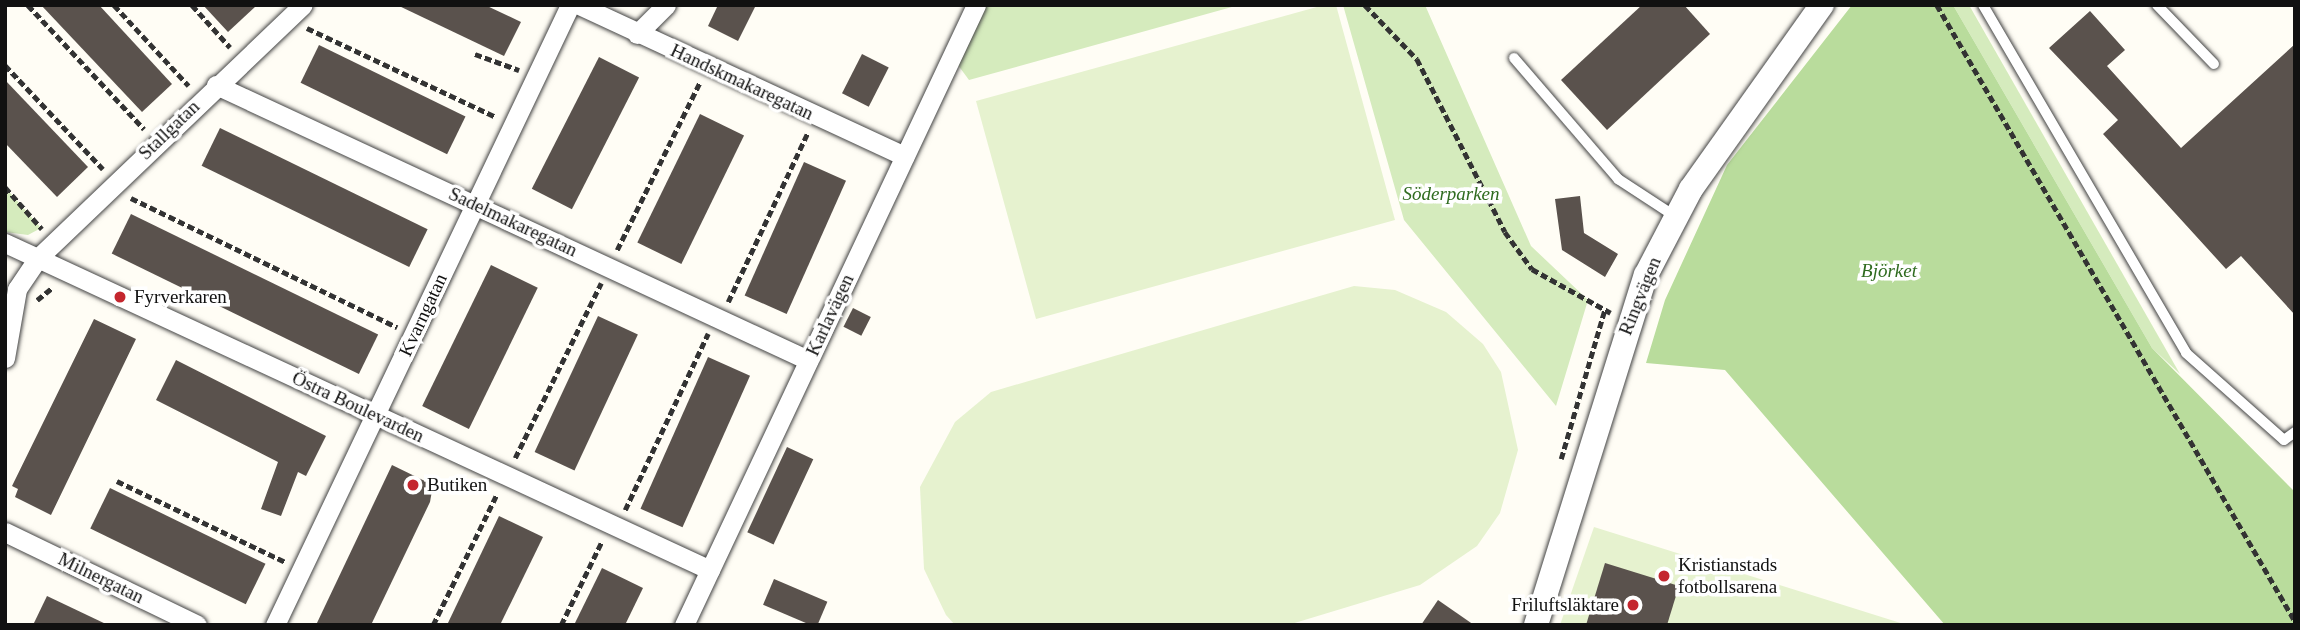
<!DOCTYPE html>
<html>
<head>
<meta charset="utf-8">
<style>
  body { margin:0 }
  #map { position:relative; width:2300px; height:630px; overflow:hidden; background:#fffdf5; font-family:"Times New Roman",serif }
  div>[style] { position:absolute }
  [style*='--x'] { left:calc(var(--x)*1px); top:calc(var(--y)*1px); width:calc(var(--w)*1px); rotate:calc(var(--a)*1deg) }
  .green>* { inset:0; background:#d5ebbd }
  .forest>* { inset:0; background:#b9dc9c }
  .pitch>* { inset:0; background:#e6f2cf }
  .building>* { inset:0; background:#5a524d; transform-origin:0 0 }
  .path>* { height:4.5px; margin-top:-2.25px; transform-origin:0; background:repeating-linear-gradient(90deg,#333 0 7px,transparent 0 10.5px) }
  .roads { filter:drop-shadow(0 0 2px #444) drop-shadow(0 0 2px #444) }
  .service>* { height:10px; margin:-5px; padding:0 5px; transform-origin:5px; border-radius:5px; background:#fff }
  .minor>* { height:19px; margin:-9.5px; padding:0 9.5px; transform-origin:9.5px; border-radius:9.5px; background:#fff }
  .tertiary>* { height:24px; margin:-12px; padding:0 12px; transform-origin:12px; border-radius:12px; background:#fff }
  .dots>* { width:19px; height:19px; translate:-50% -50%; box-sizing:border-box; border:4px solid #fff; border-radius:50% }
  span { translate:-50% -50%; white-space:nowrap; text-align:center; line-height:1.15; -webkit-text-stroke:7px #fff; paint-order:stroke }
  .street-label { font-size:19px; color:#111 }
  .park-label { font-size:19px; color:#2f6b1f; font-style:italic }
  .poi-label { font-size:19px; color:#111 }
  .left { translate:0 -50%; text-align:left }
  .right { translate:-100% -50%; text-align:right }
  .frame { position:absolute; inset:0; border:7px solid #111; pointer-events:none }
</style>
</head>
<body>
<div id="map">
  <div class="green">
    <i style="clip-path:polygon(976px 5px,1239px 5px,969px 80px,952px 57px)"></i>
    <i style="clip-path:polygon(1343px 5px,1425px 5px,1531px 246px,1588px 300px,1556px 406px,1404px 220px)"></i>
    <i style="clip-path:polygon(1953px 5px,1969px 5px,2180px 374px,2152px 348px)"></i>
    <i style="clip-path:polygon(5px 187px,41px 228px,28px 235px,5px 232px)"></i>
  </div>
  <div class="forest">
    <i style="clip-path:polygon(1852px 5px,1953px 5px,2152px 348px,2295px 492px,2295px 625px,1945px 625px,1725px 370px,1646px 363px,1665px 300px,1727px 165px)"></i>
  </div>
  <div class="pitch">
    <i style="clip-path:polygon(1324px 5px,1336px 5px,1395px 220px,1036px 319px,976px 101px)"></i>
    <i style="clip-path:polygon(1354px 286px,1395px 290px,1446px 312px,1483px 344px,1501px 372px,1518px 450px,1500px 513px,1477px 546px,1420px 585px,1288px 625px,955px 625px,946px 615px,924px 569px,920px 487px,955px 422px,991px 392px)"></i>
    <i style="clip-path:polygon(1594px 527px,1907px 625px,1560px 625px)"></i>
  </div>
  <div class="building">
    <i style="clip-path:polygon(41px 5px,99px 5px,172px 84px,142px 112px)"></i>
    <i style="clip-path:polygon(203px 5px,257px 5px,228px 32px)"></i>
    <i style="clip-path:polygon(397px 5px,485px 5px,521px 22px,504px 56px)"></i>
    <i style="clip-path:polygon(718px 5px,756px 5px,738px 41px,708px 26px)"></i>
    <i style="clip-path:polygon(1642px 5px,1684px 5px,1710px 34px,1607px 130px,1561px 80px)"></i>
    <i style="clip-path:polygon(2090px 11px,2125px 50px,2107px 66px,2181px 148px,2295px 44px,2295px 315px,2241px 256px,2226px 269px,2103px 134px,2118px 120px,2049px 48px)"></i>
    <i style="left:319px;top:45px;width:163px;height:42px;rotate:26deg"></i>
    <i style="left:862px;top:54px;width:30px;height:44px;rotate:27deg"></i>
    <i style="left:599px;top:57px;width:45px;height:148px;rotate:27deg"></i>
    <i style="clip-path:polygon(5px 80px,88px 167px,57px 197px,5px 143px)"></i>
    <i style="left:700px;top:114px;width:49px;height:143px;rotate:26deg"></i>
    <i style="left:220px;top:128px;width:231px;height:42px;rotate:26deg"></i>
    <i style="left:804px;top:162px;width:46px;height:146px;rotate:24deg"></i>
    <i style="clip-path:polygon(1580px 196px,1584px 233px,1618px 254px,1605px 277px,1562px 250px,1555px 199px)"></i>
    <i style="left:131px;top:214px;width:275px;height:44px;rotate:26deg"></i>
    <i style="left:491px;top:265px;width:52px;height:157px;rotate:26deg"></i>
    <i style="left:853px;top:308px;width:20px;height:21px;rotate:27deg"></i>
    <i style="left:598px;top:316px;width:44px;height:150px;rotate:25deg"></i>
    <i style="clip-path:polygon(94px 319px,136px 339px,51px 515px,15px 497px,18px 489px,12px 486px)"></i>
    <i style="left:708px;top:357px;width:46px;height:166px;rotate:24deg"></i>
    <i style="clip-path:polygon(176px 360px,326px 436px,306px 476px,298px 472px,281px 516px,261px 509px,278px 462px,156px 400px)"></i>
    <i style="left:787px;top:447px;width:29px;height:94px;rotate:25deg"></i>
    <i style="clip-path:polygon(392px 465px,433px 485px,430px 502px,371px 625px,316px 625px)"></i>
    <i style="left:110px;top:488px;width:173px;height:45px;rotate:26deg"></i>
    <i style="clip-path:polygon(499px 516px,543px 537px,500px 625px,447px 625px)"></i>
    <i style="clip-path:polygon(1605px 563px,1679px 586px,1667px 625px,1586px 625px)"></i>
    <i style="clip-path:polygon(602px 568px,643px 588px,625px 625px,574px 625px)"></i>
    <i style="left:774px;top:579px;width:58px;height:28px;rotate:23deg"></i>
    <i style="clip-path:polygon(47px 596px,108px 625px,33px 625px)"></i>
    <i style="clip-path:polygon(1438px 600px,1474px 625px,1421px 625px)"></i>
  </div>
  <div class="path">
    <i style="--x:28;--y:5;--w:170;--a:46.9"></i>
    <i style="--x:114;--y:5;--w:110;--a:47.2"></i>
    <i style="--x:192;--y:5;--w:57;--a:47.9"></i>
    <i style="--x:1365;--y:5;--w:75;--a:46.1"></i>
    <i style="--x:1417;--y:59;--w:194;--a:63"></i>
    <i style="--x:1505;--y:232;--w:46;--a:53.9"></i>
    <i style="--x:1532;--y:269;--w:90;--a:29.1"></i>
    <i style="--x:1937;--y:5;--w:712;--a:59.84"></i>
    <i style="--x:307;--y:28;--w:209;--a:25.2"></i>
    <i style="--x:475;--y:54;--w:47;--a:20"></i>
    <i style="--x:5;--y:65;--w:143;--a:46.7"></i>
    <i style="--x:5;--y:187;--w:56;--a:48.6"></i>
    <i style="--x:131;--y:198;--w:296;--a:25.9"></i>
    <i style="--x:617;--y:250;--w:187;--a:-63.7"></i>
    <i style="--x:37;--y:300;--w:19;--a:-39"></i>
    <i style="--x:728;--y:302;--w:188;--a:-64.8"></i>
    <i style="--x:515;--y:458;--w:195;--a:-63.8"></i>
    <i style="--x:1561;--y:459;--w:156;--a:-73.7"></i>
    <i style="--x:117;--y:481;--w:187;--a:25.7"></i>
    <i style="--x:625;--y:510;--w:195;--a:-64.8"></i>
    <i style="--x:433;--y:625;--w:146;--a:-64"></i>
    <i style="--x:561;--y:625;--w:93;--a:-64"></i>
  </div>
  <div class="roads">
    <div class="service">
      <i style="--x:1983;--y:5;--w:403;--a:59.7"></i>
      <i style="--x:2186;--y:353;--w:131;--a:41.6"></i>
      <i style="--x:2284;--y:440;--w:14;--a:-36"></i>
      <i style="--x:2157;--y:5;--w:82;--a:46"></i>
      <i style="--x:1514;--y:58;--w:160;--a:49.3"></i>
      <i style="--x:1618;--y:179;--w:69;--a:33.2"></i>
    </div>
    <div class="minor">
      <i style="--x:579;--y:5;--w:359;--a:24.9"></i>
      <i style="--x:637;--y:34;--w:41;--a:-45"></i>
      <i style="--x:216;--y:85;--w:653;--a:24.92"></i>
      <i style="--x:5;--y:243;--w:777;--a:24.88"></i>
      <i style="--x:5;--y:358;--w:70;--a:-80.1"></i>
      <i style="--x:17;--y:289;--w:37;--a:-56"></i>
      <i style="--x:38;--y:258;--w:366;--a:-43.7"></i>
      <i style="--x:5;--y:532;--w:213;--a:25.8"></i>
      <i style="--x:275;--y:625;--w:687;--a:-64.55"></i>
      <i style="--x:684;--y:625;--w:685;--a:-64.78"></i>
    </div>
    <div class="tertiary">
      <i style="--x:1536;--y:625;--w:367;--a:-72.6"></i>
      <i style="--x:1646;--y:275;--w:97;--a:-62.4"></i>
      <i style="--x:1691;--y:189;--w:226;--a:-54.6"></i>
    </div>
  </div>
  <div class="dots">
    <i style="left:120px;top:297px;background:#c4262e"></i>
    <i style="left:413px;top:485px;background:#c4262e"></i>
    <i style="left:1664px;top:576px;background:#c4262e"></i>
    <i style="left:1633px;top:605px;background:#c4262e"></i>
  </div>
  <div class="street-label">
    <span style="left:742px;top:82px;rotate:25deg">Handskmakaregatan</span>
    <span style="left:169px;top:130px;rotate:-44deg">Stallgatan</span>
    <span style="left:513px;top:222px;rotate:25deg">Sadelmakaregatan</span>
    <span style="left:1640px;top:296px;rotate:-68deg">Ringvägen</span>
    <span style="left:423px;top:315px;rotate:-65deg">Kvarngatan</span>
    <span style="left:830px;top:315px;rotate:-65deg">Karlavägen</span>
    <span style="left:358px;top:407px;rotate:25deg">Östra Boulevarden</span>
    <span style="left:101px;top:578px;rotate:26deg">Milnergatan</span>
  </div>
  <div class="park-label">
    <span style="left:1451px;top:194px">Söderparken</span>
    <span style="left:1889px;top:271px">Björket</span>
  </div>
  <div class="poi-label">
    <span class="left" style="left:134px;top:297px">Fyrverkaren</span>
    <span class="left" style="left:427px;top:485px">Butiken</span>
    <span class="left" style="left:1678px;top:576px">Kristianstads<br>fotbollsarena</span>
    <span class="right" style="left:1619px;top:605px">Friluftsläktare</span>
  </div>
  <div class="frame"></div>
</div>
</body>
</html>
